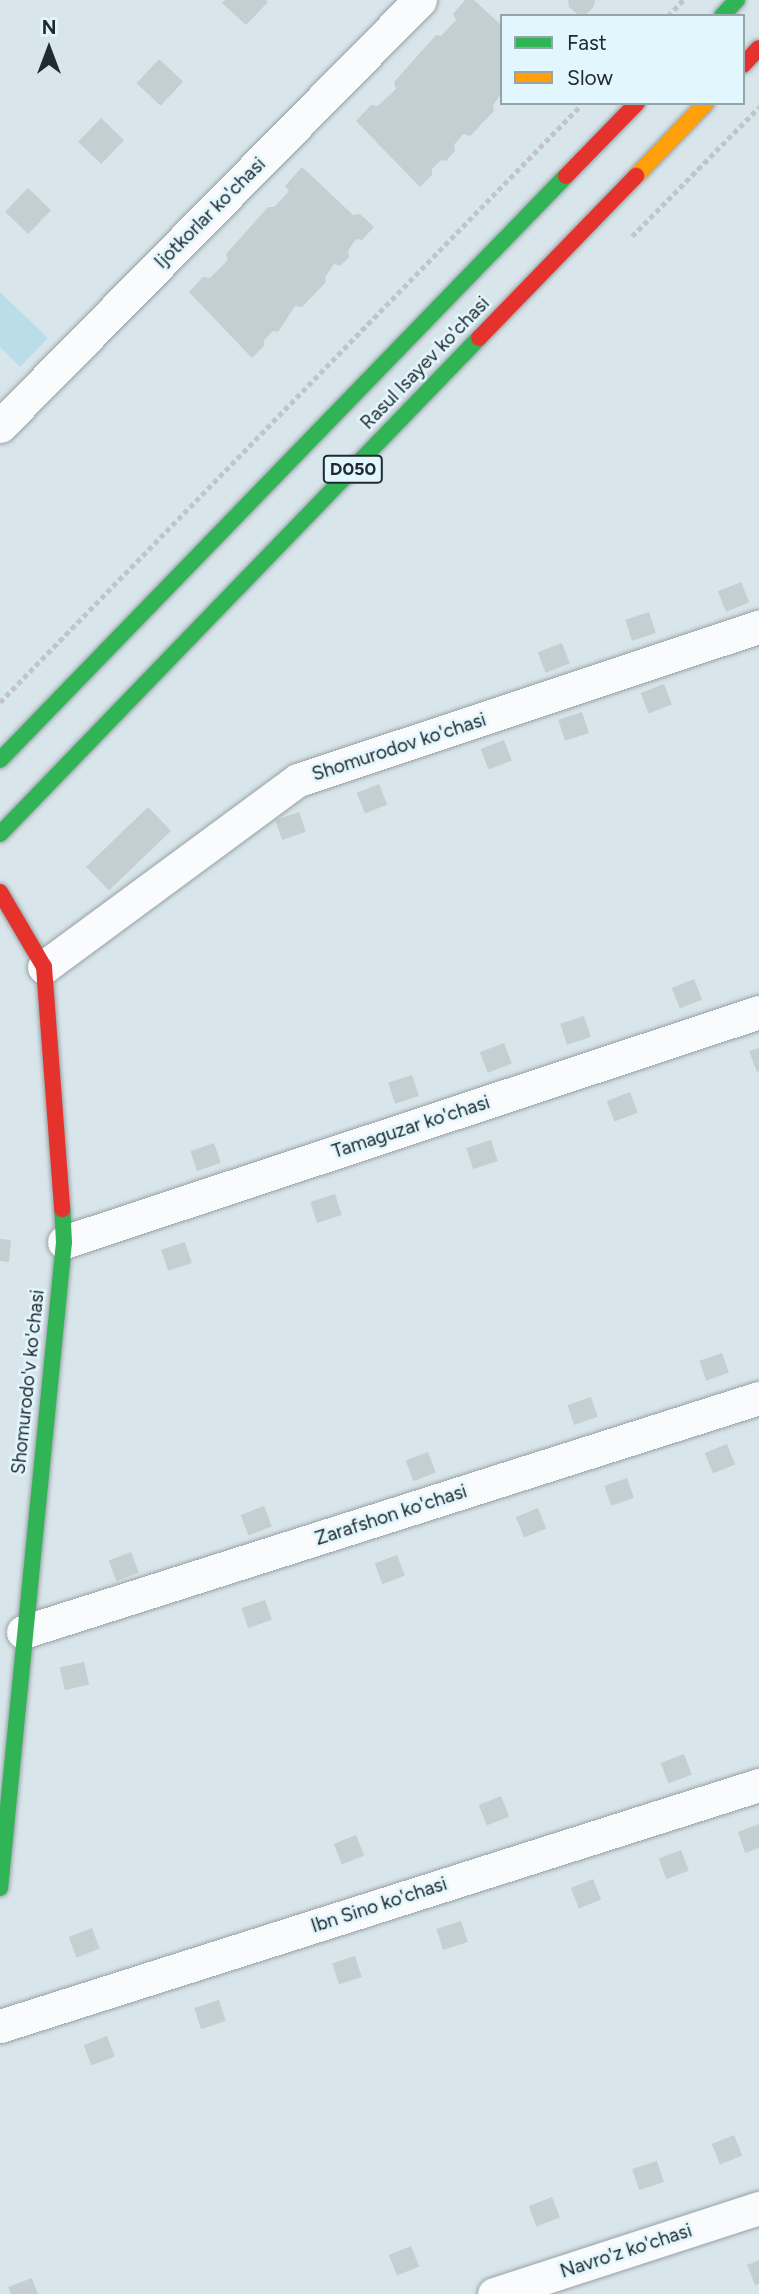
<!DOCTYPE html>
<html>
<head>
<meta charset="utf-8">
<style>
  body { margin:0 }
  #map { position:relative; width:759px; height:2294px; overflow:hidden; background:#d8e6eb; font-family:Figtree,sans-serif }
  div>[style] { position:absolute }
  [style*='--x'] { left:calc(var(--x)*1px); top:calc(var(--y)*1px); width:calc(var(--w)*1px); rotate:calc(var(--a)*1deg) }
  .green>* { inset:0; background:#badde9 }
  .building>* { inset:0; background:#c3cfd1; transform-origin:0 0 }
  .path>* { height:4.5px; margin-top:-2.25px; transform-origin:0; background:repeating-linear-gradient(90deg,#c0c5c7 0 5px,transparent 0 8.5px) }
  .roads { filter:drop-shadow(0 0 2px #97a1a5) drop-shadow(0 0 2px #97a1a5) }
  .street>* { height:33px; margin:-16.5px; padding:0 16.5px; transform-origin:16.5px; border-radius:16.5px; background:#f9fbfc }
  .fast>* { height:16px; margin:-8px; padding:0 8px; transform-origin:8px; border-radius:8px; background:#30b455 }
  .slow>* { height:16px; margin:-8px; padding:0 8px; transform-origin:8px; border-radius:8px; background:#ff9f0a }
  .jam>* { height:16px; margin:-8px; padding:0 8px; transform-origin:8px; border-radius:8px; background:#e5322d }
  span { translate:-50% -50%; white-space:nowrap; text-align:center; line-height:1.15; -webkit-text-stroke:5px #e2f6fd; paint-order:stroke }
  .shield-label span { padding:2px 5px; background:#e2f6fd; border:2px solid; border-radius:5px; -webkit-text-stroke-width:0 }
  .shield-label { font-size:18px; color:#212a2e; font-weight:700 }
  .street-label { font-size:19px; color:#212a2e }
  .legend { position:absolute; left:500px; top:14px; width:245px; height:91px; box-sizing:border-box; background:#e2f6fd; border:2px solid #95a4aa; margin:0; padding:9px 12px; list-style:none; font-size:21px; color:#212a2e }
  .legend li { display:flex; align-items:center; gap:14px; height:35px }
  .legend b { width:35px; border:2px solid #95a4aa }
  .north { position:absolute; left:14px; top:14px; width:70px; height:70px; -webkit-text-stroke:5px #e2f6fd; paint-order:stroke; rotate:0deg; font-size:19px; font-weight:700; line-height:28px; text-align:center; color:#212a2e }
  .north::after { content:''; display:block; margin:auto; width:24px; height:32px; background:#212a2e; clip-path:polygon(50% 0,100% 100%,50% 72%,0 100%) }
</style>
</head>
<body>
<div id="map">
  <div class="green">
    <i style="clip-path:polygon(0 292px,48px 338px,20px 367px,0 347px)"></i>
  </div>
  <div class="building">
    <i style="clip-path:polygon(225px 0,266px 0,268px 2px,246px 25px,222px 3px)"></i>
    <i style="clip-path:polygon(465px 0,474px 0,502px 26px,502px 93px,493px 105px,494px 111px,470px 136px,463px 134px,454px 145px,455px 151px,446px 161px,441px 160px,432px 169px,432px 175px,420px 187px,356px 121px,371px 105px,378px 106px,396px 89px,394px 82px,436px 35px,441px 36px,456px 20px,453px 14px)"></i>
    <i style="clip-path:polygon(568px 0,595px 0,594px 6px,585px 16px,580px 16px,569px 7px)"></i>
    <i style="left:159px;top:59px;width:33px;height:33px;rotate:43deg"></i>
    <i style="left:101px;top:118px;width:32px;height:33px;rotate:44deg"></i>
    <i style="clip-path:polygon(302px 167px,353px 215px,360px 214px,374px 227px,362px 240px,356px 239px,348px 251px,349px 257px,340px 266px,334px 264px,325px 277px,326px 282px,302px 307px,295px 306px,278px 332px,273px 331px,264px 340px,264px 346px,252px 358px,189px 292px,203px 277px,210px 278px,228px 260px,226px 254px,268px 207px,274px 207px,289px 191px,285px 186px)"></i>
    <i style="left:28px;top:188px;width:32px;height:33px;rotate:44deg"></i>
    <i style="left:741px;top:582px;width:22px;height:25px;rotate:68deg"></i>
    <i style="left:649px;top:612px;width:22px;height:25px;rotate:72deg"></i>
    <i style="left:562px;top:643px;width:22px;height:26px;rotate:69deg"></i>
    <i style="left:664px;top:684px;width:22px;height:25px;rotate:69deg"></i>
    <i style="left:582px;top:712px;width:22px;height:25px;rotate:72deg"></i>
    <i style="left:504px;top:740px;width:22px;height:25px;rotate:69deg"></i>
    <i style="left:379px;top:784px;width:22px;height:24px;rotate:68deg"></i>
    <i style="left:148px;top:807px;width:33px;height:86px;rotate:46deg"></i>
    <i style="left:299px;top:812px;width:21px;height:25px;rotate:71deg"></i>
    <i style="left:694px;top:979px;width:22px;height:24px;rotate:68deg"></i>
    <i style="left:584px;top:1016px;width:22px;height:25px;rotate:72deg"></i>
    <i style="left:504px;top:1043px;width:22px;height:26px;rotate:69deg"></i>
    <i style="clip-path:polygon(759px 1048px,759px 1071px,757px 1072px,749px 1051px)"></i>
    <i style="left:412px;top:1075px;width:22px;height:25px;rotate:72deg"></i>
    <i style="left:630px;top:1092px;width:22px;height:25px;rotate:69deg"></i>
    <i style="left:491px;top:1140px;width:22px;height:26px;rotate:72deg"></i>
    <i style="left:214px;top:1143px;width:21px;height:25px;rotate:71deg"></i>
    <i style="left:335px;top:1194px;width:22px;height:26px;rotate:72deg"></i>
    <i style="left:0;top:1239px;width:11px;height:22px;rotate:5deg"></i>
    <i style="left:185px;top:1242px;width:22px;height:25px;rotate:72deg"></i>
    <i style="left:722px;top:1353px;width:21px;height:24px;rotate:71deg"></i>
    <i style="left:591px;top:1397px;width:21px;height:25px;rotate:71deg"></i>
    <i style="left:727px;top:1444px;width:22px;height:24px;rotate:68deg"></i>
    <i style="left:428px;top:1452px;width:22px;height:24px;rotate:69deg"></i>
    <i style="left:627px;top:1478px;width:21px;height:24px;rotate:71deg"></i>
    <i style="left:264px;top:1506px;width:22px;height:25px;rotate:69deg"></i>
    <i style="left:538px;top:1508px;width:22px;height:24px;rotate:68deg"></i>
    <i style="left:131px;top:1552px;width:22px;height:24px;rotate:69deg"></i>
    <i style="left:397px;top:1555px;width:22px;height:24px;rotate:69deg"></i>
    <i style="left:265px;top:1600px;width:21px;height:25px;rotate:71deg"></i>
    <i style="left:84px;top:1662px;width:23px;height:25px;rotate:77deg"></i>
    <i style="left:684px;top:1754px;width:22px;height:25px;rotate:69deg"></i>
    <i style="left:501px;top:1796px;width:22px;height:24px;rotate:68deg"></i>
    <i style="clip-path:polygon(759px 1824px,759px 1848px,745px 1853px,738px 1832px)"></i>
    <i style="left:356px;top:1835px;width:22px;height:24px;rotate:68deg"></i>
    <i style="left:681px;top:1850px;width:22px;height:24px;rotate:69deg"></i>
    <i style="left:593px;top:1879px;width:22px;height:24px;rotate:68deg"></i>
    <i style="left:461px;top:1921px;width:22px;height:26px;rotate:72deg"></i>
    <i style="left:92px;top:1928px;width:22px;height:25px;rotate:69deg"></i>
    <i style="left:355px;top:1956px;width:22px;height:24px;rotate:72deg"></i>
    <i style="left:219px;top:2000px;width:22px;height:26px;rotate:72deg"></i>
    <i style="left:107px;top:2036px;width:22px;height:25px;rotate:69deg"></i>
    <i style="left:734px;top:2135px;width:22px;height:24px;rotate:68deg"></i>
    <i style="left:657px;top:2161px;width:22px;height:26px;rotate:72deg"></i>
    <i style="left:552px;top:2197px;width:22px;height:25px;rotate:69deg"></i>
    <i style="left:411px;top:2246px;width:22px;height:24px;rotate:68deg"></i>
    <i style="clip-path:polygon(759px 2260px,759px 2284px,755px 2285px,747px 2265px)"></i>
    <i style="clip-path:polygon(32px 2278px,38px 2294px,11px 2294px,8px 2287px)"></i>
  </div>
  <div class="path">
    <i style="--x:668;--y:16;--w:22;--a:-47"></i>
    <i style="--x:632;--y:236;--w:181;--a:-45.4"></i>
    <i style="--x:0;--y:702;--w:832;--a:-45.78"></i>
  </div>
  <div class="roads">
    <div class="street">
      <i style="--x:0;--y:426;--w:598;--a:-45.41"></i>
      <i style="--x:44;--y:967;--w:315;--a:-36.4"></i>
      <i style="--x:298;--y:780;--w:486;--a:-18.4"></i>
      <i style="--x:64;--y:1242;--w:732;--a:-18.31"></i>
      <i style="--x:23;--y:1632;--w:772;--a:-17.64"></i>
      <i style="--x:0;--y:2026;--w:796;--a:-17.62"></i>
      <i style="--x:494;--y:2294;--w:279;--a:-18"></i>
    </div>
    <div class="fast">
      <i style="--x:722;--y:16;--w:22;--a:-47"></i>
      <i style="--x:0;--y:760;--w:813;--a:-45.9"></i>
      <i style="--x:0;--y:834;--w:690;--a:-46"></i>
      <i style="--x:0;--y:1888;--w:649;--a:-84.34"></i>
      <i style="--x:64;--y:1242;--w:33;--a:-93"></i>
    </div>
    <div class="slow">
      <i style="--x:636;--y:176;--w:101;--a:-46.2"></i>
    </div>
    <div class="jam">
      <i style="--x:743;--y:65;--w:23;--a:-47"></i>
      <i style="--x:566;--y:176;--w:102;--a:-45.8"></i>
      <i style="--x:479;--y:338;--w:226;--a:-45.9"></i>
      <i style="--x:0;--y:892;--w:87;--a:59.6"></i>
      <i style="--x:44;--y:967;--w:243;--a:85.7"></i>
    </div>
  </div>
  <div class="shield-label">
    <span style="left:353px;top:469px">D050</span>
  </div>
  <div class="street-label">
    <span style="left:210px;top:213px;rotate:-45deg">Ijotkorlar ko'chasi</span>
    <span style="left:425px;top:363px;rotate:-46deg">Rasul Isayev ko'chasi</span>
    <span style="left:399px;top:747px;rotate:-18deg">Shomurodov ko'chasi</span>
    <span style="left:411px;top:1127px;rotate:-18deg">Tamaguzar ko'chasi</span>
    <span style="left:28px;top:1382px;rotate:-84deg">Shomurodo'v ko'chasi</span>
    <span style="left:391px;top:1515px;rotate:-18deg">Zarafshon ko'chasi</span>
    <span style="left:379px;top:1905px;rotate:-18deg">Ibn Sino ko'chasi</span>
    <span style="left:626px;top:2251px;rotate:-18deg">Navro'z ko'chasi</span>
  </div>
  <ul class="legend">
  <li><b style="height:9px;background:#30b455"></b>Fast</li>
  <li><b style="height:9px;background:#ff9f0a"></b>Slow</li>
  </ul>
  <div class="north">N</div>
</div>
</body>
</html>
